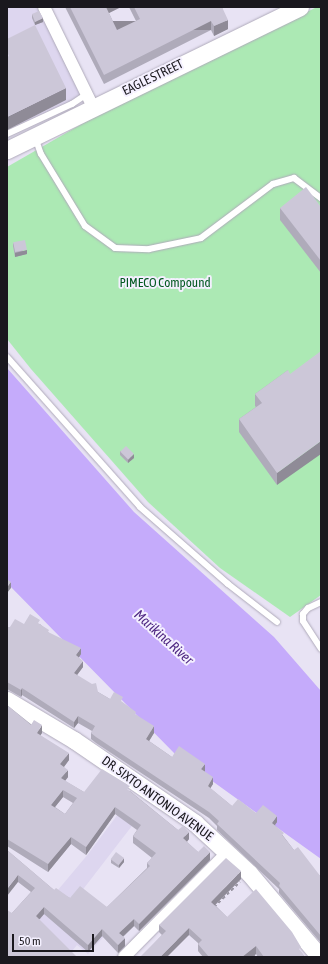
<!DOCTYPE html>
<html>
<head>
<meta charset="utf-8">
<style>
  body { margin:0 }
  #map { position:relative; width:328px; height:964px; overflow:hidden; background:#e8e3f4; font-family:"Asap Condensed",sans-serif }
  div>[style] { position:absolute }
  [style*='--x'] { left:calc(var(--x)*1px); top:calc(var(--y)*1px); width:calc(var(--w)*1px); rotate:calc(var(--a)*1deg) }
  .built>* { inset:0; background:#ddd6ef }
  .green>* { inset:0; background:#ace9b4 }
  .water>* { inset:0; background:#c5abfb }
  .path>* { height:2px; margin-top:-1px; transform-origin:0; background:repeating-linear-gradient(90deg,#9995a2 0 3px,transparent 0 6px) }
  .roads { filter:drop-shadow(0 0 1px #afaaba) drop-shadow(0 0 1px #afaaba) }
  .lane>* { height:6px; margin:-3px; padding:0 3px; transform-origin:3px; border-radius:3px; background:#fff }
  .street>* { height:12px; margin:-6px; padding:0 6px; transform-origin:6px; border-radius:6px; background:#fff }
  .secondary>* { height:17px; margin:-8.5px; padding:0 8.5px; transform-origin:8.5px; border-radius:8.5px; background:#fff }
  .wall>* { inset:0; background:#afabba }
  .shaded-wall>* { inset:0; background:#8f8b97; transform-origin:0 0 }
  .building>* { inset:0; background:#ccc7d8; transform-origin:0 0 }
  span { translate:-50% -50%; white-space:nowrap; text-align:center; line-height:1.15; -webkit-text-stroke:4px #f4f0ff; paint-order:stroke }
  .street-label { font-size:13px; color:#1a181e }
  .park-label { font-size:13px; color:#045a22 }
  .water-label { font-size:14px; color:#4f2883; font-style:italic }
  .frame { position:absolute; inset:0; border:8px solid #1a181e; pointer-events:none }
  .scale { position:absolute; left:12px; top:934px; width:82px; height:18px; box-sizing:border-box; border:2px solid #1a181e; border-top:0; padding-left:5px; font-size:12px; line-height:14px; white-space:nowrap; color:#1a181e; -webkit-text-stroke:3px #f4f0ff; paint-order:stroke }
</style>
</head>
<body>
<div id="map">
  <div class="built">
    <i style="clip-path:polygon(7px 7px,38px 7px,81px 96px,7px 133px)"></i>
    <i style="clip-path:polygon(130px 798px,145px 809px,81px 892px,117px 922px,88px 954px,77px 945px,67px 957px,7px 957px,26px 928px,89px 853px)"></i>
  </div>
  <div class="green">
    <i style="clip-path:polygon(317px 7px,321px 7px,321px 595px,290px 617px,220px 568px,148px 502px,31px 369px,7px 339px,7px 167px,99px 114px)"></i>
  </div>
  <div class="water">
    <i style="clip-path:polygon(7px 368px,134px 512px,274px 637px,321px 691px,321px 859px,176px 755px,7px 583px)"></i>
  </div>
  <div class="path">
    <i style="--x:214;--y:907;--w:36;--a:-44"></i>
    <i style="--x:252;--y:957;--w:6;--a:-39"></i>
  </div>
  <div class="roads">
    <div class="lane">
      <i style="--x:7;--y:134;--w:72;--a:-24.8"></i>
      <i style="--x:72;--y:104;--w:18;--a:-34"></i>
      <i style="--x:35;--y:137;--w:18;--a:71"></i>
      <i style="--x:41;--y:154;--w:84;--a:58.6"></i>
      <i style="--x:85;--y:226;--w:37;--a:36"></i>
      <i style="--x:115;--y:248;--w:34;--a:2"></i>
      <i style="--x:149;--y:249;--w:53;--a:-11.9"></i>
      <i style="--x:201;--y:238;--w:90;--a:-36.9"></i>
      <i style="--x:273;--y:184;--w:22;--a:-16"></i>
      <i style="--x:294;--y:178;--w:34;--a:37"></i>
      <i style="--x:7;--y:357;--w:200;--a:48.4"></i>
      <i style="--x:140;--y:507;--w:117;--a:41.2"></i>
      <i style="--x:228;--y:584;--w:62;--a:37.8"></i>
      <i style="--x:321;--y:602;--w:14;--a:155"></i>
      <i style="--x:308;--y:608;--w:8;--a:130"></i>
      <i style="--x:303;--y:614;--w:7;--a:90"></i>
      <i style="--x:303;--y:621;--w:33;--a:57"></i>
    </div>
    <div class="street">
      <i style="--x:44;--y:7;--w:111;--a:63.9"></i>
      <i style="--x:124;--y:957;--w:148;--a:-45.3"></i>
    </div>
    <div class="secondary">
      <i style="--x:7;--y:150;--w:326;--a:-26"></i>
      <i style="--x:7;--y:700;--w:78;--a:30.8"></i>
      <i style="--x:74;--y:740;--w:147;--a:34.4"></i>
      <i style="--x:195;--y:823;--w:74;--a:42.8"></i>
      <i style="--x:249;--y:873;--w:110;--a:49.8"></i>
    </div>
  </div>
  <div class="wall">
    <i style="clip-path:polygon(65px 7px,121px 7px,109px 13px,117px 30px,136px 21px,129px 7px,222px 7px,228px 29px,214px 36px,211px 30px,104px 84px)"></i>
    <i style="clip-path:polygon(32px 14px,43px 22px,35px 25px,32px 18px)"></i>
    <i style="clip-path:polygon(321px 207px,321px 273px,280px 220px,280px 208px)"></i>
    <i style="clip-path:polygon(13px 243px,27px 254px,15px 257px,13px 246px)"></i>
    <i style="clip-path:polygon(288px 370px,277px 485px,239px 432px,239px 419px,256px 407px,255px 406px,255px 394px)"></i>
    <i style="clip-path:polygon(120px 451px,134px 458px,128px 463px,120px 455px)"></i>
    <i style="clip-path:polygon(24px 624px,40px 624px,49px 633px,81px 654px,79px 657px,83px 667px,77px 675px,98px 692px,110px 699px,123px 703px,154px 733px,149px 741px,172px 757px,205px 771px,204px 772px,213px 784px,210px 788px,232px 806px,256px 813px,277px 822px,275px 825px,284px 837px,294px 850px,321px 877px,321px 876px,321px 943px,279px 893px,279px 889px,217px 830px,217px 826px,209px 818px,96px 743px,91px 739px,91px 733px,92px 731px,78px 723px,74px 728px,22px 695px,21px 697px,7px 689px,7px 627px,10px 627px)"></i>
    <i style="clip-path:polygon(evenodd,7px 705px,42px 733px,40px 735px,69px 760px,64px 767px,68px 777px,65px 781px,84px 792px,130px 791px,189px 839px,187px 842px,198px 852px,210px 860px,139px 931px,134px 926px,123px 937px,125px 946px,118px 953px,102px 936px,88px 952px,44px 914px,40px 919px,12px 913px,31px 892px,18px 882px,7px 850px,54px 890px,70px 898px,107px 907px,147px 868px,147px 863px,152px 858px,133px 843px,133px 836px,137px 830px,115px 814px,86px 855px,71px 844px,48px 872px,7px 846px,7px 705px,63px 797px,73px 803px,65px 814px,55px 807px,63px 797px)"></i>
    <i style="clip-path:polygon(111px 859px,124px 862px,119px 868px,111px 863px)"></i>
    <i style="clip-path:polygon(241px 879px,215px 905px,227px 917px,301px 952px,305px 957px,258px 957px,256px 954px,252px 957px,203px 957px,198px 951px,198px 943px,189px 935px,144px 954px,162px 935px,159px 932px,159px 925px)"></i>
  </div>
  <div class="shaded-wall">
    <i style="clip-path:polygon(105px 7px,121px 7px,105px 15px)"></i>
    <i style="clip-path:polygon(43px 18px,43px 22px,35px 25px,35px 22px)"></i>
    <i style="clip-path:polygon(228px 20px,228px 29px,214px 36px,214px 26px)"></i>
    <i style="left:211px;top:21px;width:9px;height:120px;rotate:90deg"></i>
    <i style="clip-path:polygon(66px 88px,66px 100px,7px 130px,7px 117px)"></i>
    <i style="clip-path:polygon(27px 250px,27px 254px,15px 257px,15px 253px)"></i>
    <i style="clip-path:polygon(321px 441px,321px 454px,277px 485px,277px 473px)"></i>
    <i style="clip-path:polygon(134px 454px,134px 458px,128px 463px,128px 460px)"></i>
    <i style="clip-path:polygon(11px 582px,11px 588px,7px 593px,7px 587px)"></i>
    <i style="clip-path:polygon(81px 648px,81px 654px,76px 662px,76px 655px)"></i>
    <i style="clip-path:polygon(83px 661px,83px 667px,74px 679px,74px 673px)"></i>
    <i style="clip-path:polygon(22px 688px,22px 695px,21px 697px,21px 690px)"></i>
    <i style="clip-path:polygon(78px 716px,78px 723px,74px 728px,74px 722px)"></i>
    <i style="clip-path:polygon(42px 725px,42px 733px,37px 740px,37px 733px)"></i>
    <i style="clip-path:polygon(154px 726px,154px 733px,146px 746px,146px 739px)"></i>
    <i style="clip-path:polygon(69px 753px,69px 760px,60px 772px,60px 764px)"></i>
    <i style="clip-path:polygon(205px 764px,205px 771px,201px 776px,201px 769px)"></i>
    <i style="clip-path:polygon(68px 770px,68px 777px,61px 786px,61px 778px)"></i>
    <i style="clip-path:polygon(213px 777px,213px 784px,208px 792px,208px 786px)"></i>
    <i style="clip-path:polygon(63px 790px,63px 797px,51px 812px,51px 805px)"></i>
    <i style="clip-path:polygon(115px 807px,115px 814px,86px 855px,86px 847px)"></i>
    <i style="clip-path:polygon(277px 816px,277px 822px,272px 829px,272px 823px)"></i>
    <i style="clip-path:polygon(189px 832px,189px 839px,183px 846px,183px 838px)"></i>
    <i style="clip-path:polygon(71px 837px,71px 844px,48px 872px,48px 864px)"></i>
    <i style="clip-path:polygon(210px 852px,210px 860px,139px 931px,139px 924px)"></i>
    <i style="clip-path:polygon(124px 858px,124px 862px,119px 868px,119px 865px)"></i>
    <i style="clip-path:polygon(241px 871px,241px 879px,211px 909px,211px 902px)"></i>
    <i style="clip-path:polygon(18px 875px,18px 882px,7px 896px,7px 889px)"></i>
    <i style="clip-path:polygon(44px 907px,44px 914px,36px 923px,36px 916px)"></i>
    <i style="clip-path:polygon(134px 919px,134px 926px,119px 940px,119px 933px)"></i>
    <i style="clip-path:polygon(189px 928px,189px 935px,167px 957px,160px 957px)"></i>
    <i style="clip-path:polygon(102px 929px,102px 936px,88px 952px,88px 945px)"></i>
    <i style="clip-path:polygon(125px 938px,125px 946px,118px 953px,118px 945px)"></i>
    <i style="clip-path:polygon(256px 946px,256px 954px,252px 957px,242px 957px)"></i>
  </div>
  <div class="building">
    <i style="clip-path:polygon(70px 7px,106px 7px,117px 30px,140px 19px,134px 7px,222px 7px,228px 20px,214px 26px,211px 21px,104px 75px)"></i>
    <i style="clip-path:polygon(39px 11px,43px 18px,35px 22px,32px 14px)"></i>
    <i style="clip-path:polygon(35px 25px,66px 88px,7px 117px,7px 57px,9px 56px,7px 52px,7px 39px)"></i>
    <i style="clip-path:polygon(306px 187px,321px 207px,321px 261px,280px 208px)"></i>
    <i style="left:25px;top:240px;width:10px;height:12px;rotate:79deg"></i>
    <i style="clip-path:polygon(321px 351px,321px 441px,277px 473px,239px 419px,262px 403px,255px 394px,288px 370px,290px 374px)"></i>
    <i style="left:126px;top:446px;width:11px;height:8px;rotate:45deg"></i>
    <i style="clip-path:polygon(7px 579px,11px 582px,7px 587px)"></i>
    <i style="clip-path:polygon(30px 614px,40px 620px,38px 623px,49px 630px,48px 632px,81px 648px,76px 655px,83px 661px,74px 673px,92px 684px,96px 683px,98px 692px,110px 699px,114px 692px,123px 697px,121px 701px,136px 712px,135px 714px,154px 726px,146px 739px,172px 757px,179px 746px,205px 764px,201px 769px,213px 777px,208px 786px,232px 806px,238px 799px,256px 813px,263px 805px,277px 816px,272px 823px,284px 833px,282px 835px,294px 850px,298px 847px,321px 877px,321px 876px,321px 936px,279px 886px,280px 883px,217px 824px,219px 821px,209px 812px,96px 737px,91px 733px,95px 726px,78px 716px,74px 722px,22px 688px,21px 690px,7px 682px,7px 627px,10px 627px,15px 619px,24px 624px)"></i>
    <i style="clip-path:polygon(evenodd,7px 705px,31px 725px,34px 720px,42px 725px,37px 733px,69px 753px,60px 764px,68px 770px,61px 778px,84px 792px,102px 769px,130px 786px,127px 789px,178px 830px,183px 826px,189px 832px,183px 838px,198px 852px,204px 846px,210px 852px,139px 924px,134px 919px,119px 933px,125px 938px,118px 945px,102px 929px,88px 945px,44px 907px,36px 916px,77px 957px,7px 957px,7px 910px,12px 913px,35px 888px,18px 875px,7px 889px,7px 850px,54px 890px,56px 888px,70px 898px,80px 886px,107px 907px,150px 866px,147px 863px,156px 853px,133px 836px,141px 825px,115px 807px,86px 847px,71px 837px,48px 864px,7px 839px,7px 705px,63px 790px,77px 798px,65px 814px,51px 805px,63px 790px)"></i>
    <i style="left:116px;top:852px;width:10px;height:9px;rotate:37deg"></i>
    <i style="clip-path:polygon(226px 858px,241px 871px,211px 902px,227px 917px,256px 889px,292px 932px,301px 947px,299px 949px,305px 957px,272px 957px,271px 956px,269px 957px,264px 957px,256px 946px,242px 957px,209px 957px,198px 944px,202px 940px,189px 928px,160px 957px,140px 957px,166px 931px,159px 925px)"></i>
  </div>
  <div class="street-label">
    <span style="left:153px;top:78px;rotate:-26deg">EAGLE STREET</span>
    <span style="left:157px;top:799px;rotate:36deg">DR. SIXTO ANTONIO AVENUE</span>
  </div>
  <div class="park-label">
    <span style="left:165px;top:283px">PIMECO Compound</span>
  </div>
  <div class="water-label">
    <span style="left:164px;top:637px;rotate:42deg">Marikina River</span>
  </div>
  <div class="frame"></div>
  <div class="scale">50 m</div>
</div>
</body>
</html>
